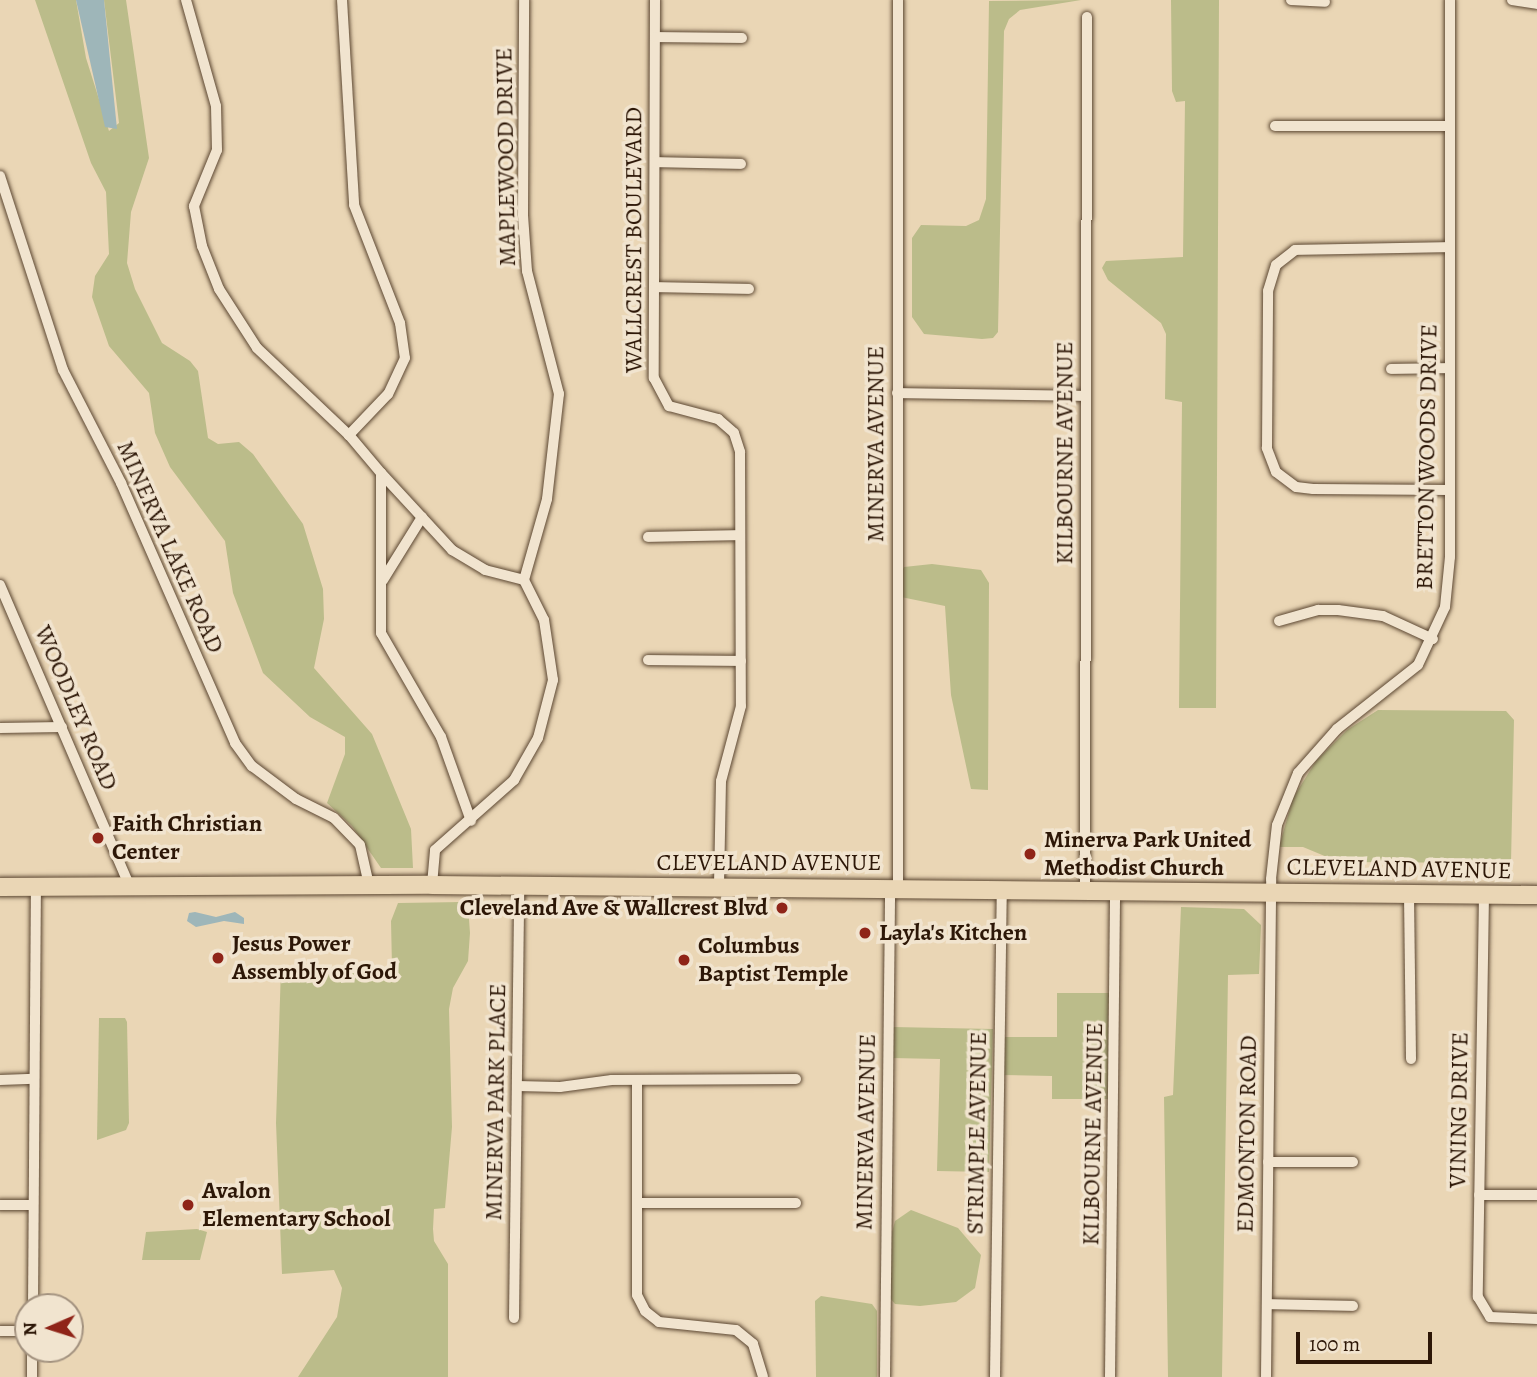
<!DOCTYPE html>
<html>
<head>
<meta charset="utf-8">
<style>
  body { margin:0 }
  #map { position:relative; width:1537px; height:1377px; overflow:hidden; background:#ead6b5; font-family:Alegreya,serif }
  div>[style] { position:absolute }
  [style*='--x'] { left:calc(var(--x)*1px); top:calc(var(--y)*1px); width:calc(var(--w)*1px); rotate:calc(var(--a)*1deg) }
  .green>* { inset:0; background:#bbbc8a }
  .water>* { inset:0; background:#9eb6b9 }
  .roads { filter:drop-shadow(0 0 2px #5c4732) drop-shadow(0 0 2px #5c4732) }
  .street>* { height:10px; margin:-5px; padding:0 5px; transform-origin:5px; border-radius:5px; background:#f1e4cf }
  .primary>* { height:18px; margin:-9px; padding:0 9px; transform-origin:9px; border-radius:9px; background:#ead6b5 }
  .dots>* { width:19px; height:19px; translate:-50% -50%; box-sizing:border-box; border:4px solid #f1e4cf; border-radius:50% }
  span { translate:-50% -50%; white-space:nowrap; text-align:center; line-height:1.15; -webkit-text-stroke:7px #f1e4cf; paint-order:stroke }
  .street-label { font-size:24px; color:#2d1707 }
  .poi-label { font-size:24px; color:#2d1707; font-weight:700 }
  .left { translate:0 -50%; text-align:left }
  .right { translate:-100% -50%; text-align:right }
  .north { position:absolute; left:14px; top:1293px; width:70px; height:70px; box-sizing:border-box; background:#f1e4cf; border:2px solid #a3927f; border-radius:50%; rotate:267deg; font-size:19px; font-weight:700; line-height:28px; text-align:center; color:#2d1707 }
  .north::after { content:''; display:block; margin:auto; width:24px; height:32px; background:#8f2418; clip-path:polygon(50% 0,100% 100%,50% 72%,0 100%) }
  .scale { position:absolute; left:1296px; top:1332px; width:136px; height:32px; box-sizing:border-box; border:4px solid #2d1707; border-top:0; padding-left:9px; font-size:21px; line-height:24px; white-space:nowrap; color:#2d1707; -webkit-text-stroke:5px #f1e4cf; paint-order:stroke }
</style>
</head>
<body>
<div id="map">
  <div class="green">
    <i style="clip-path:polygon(35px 0,76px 0,86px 58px,109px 131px,119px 123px,104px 0,126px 0,149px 158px,131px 212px,127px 263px,135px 289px,162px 343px,190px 361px,198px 371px,208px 438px,218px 444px,239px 442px,253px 454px,303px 524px,323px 589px,324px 619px,314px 668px,372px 734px,411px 829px,413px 868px,381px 868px,352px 826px,327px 803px,345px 754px,345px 737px,310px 717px,263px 673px,233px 593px,225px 541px,170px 467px,155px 433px,149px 393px,109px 346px,92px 297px,95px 276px,109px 254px,106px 192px,91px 163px)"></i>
    <i style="clip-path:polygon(1081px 0,1020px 10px,1009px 19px,1004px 31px,998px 332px,993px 338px,982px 339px,924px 334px,912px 317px,912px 238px,921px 225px,966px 226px,979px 220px,986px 199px,989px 1px)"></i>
    <i style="clip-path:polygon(1171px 0,1219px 0,1216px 708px,1179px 708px,1182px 402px,1165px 399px,1166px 334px,1161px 323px,1108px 280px,1102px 268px,1106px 261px,1183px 257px,1185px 101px,1176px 102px,1172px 91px)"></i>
    <i style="clip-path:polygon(932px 564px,981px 570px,989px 583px,988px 790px,971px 789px,951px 695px,945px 606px,901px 597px,898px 578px,904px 567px)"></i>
    <i style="clip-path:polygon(1378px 710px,1506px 711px,1514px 720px,1511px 863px,1339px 862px,1303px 847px,1279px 847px,1293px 798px,1316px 761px,1347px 730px)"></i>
    <i style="clip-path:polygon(462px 902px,468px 905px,470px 933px,468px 961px,453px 988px,449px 1009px,452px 1127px,445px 1208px,434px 1209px,433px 1229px,434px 1241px,448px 1264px,448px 1377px,298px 1377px,337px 1317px,342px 1288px,334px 1270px,282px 1274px,276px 1123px,281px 968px,392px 967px,391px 921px,398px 903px)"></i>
    <i style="clip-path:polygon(1181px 907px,1244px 909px,1261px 925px,1259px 974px,1228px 975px,1222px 1377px,1168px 1377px,1164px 1097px,1173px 1095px)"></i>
    <i style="clip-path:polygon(1057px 993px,1109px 993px,1108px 1099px,1052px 1099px,1052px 1076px,1003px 1075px,1003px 1037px,1057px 1037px)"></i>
    <i style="clip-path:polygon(99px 1018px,125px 1018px,127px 1022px,129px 1123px,126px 1130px,97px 1140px)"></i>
    <i style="clip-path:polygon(893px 1027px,993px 1029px,989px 1172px,937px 1171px,940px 1059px,892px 1058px)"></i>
    <i style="clip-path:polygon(911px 1210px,958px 1228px,981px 1255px,975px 1288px,956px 1302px,920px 1306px,895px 1304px,889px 1297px,890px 1240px,895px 1221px)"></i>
    <i style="clip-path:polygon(197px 1229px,207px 1232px,200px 1260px,142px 1260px,146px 1232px)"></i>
    <i style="clip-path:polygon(821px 1296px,872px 1304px,877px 1311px,877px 1377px,816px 1377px,815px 1301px)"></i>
  </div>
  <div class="water">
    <i style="clip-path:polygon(76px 0,104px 0,117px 129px,105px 127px)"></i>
    <i style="clip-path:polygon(195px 912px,216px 917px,235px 912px,244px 918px,244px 924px,224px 921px,196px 927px,187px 921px,189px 913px)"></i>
  </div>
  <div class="roads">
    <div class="street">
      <i style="--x:186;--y:0;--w:110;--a:74.2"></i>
      <i style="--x:216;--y:106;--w:44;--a:88.7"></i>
      <i style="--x:217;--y:150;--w:61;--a:112.3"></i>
      <i style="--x:194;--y:206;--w:41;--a:78.7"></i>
      <i style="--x:202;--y:246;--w:46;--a:68.4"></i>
      <i style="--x:219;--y:289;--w:70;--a:57.2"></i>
      <i style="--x:257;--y:348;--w:127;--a:43.4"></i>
      <i style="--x:349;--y:435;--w:50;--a:49.9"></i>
      <i style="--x:381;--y:473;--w:160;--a:90"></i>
      <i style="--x:381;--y:633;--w:120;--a:60"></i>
      <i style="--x:441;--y:737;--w:89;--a:70.3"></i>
      <i style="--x:342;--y:0;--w:205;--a:86.6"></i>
      <i style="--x:354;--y:205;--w:127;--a:68.7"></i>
      <i style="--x:400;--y:323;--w:35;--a:82"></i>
      <i style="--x:405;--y:358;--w:40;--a:115"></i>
      <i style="--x:388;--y:394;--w:57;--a:133.6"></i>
      <i style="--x:655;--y:0;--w:378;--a:90.2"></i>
      <i style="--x:654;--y:378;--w:32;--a:62"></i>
      <i style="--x:669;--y:406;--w:51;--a:14.9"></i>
      <i style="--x:718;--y:419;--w:21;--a:41"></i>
      <i style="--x:734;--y:433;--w:20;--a:72"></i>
      <i style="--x:740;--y:452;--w:254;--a:89.8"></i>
      <i style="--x:741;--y:706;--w:78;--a:104.9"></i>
      <i style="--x:721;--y:781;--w:107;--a:91.1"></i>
      <i style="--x:1291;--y:0;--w:34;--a:3"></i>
      <i style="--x:1512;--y:0;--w:25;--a:9"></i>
      <i style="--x:655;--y:37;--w:87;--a:0.7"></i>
      <i style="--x:1275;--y:126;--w:175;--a:0"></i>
      <i style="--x:655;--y:162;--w:86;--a:1.3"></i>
      <i style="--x:0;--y:176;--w:204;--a:72"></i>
      <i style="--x:63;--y:370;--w:127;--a:62.8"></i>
      <i style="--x:121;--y:483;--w:284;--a:66.3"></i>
      <i style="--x:235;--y:743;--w:29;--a:54"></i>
      <i style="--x:252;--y:766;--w:55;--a:36.9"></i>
      <i style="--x:296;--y:799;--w:42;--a:26.6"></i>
      <i style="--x:334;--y:818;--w:37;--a:46"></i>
      <i style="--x:360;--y:845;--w:41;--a:77.3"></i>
      <i style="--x:655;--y:287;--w:94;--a:1.2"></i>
      <i style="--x:1391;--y:369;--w:59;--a:-1"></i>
      <i style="--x:897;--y:393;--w:189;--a:0.9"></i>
      <i style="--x:381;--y:473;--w:105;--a:47.3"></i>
      <i style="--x:452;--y:550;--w:39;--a:31"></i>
      <i style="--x:485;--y:570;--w:40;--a:14.4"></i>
      <i style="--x:1450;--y:490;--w:137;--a:-179.6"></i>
      <i style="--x:1313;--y:489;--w:17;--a:-173"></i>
      <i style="--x:1296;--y:487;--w:25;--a:-143"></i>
      <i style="--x:1276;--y:472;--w:26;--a:-111"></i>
      <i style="--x:1267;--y:448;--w:157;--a:-89.6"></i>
      <i style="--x:1268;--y:291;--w:27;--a:-73"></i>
      <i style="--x:1276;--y:265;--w:24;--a:-38"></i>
      <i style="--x:1295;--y:250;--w:155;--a:-1.1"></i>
      <i style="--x:648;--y:537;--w:92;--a:-1.2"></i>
      <i style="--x:383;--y:580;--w:74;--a:-58.2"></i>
      <i style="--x:0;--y:585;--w:329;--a:66.7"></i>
      <i style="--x:1279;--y:621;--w:41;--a:-15.8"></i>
      <i style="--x:1318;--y:610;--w:20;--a:0"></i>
      <i style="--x:1338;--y:610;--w:45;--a:7.6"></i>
      <i style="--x:1383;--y:616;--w:55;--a:24.7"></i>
      <i style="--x:648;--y:660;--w:93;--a:0.6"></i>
      <i style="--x:0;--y:728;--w:62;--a:-0.9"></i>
      <i style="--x:432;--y:885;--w:35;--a:-85"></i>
      <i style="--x:435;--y:850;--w:106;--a:-41.5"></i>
      <i style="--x:514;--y:780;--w:48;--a:-60.3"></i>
      <i style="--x:538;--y:738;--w:60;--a:-75.5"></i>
      <i style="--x:553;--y:680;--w:61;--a:-98.5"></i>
      <i style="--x:544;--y:620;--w:45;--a:-116.6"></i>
      <i style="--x:524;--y:580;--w:84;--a:-74.1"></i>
      <i style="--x:547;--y:499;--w:106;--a:-83.5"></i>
      <i style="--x:559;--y:394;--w:127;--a:-104.6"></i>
      <i style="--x:527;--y:271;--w:56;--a:-94.1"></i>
      <i style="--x:523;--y:215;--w:215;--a:-89.7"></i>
      <i style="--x:898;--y:888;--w:888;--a:-90"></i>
      <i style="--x:1085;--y:890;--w:873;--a:-89.87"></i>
      <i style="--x:1409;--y:894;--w:165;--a:89.3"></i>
      <i style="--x:1484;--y:895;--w:402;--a:90.9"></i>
      <i style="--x:1478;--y:1297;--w:23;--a:59"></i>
      <i style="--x:1490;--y:1317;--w:47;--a:2.4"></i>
      <i style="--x:0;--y:1080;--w:34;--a:-2"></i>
      <i style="--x:637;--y:1080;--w:215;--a:90"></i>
      <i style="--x:637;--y:1295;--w:18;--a:63"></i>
      <i style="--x:645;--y:1311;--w:18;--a:38"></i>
      <i style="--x:659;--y:1322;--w:77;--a:5.9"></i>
      <i style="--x:736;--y:1330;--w:22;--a:39"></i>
      <i style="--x:753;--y:1344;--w:34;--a:73"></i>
      <i style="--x:517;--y:1086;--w:43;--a:1.3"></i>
      <i style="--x:560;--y:1087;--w:52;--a:-7.7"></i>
      <i style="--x:612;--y:1080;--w:184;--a:-0.3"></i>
      <i style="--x:1268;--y:1162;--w:85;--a:0"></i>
      <i style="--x:1479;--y:1195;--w:58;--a:0"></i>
      <i style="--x:637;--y:1203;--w:159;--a:0"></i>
      <i style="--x:0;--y:1205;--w:33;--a:0"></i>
      <i style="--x:1267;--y:1304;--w:86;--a:1.3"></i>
      <i style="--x:33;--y:1307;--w:420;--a:-89.6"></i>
      <i style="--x:514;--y:1318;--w:432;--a:-89.3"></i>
      <i style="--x:0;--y:1331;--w:28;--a:0"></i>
      <i style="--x:32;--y:1377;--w:28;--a:-90"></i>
      <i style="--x:885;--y:1377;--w:489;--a:-89.4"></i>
      <i style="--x:995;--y:1377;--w:486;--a:-89.2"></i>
      <i style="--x:1110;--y:1377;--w:486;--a:-89.4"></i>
      <i style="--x:1266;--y:1377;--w:498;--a:-89.4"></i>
      <i style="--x:1271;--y:879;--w:54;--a:-83.7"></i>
      <i style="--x:1277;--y:825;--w:56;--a:-68"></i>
      <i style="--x:1298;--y:773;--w:59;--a:-48.4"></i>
      <i style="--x:1337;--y:729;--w:103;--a:-38.3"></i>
      <i style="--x:1418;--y:665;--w:64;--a:-65"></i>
      <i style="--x:1445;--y:607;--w:50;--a:-84.3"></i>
      <i style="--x:1450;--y:557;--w:557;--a:-90"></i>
    </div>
    <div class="primary">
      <i style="--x:0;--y:887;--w:432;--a:-0.3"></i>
      <i style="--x:432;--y:885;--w:1105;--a:0.52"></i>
    </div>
  </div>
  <div class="dots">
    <i style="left:98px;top:838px;background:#8f2418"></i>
    <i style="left:1030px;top:854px;background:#8f2418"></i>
    <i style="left:782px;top:908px;background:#8f2418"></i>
    <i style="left:865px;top:933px;background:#8f2418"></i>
    <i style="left:218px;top:958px;background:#8f2418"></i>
    <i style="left:684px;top:960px;background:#8f2418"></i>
    <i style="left:188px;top:1205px;background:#8f2418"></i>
  </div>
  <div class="street-label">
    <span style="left:506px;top:157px;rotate:-91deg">MAPLEWOOD DRIVE</span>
    <span style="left:634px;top:240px;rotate:-90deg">WALLCREST BOULEVARD</span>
    <span style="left:876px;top:444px;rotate:-90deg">MINERVA AVENUE</span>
    <span style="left:1065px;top:453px;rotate:-90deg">KILBOURNE AVENUE</span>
    <span style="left:1427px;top:457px;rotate:-89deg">BRETTON WOODS DRIVE</span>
    <span style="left:170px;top:547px;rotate:66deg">MINERVA LAKE ROAD</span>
    <span style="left:76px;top:708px;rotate:67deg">WOODLEY ROAD</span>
    <span style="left:769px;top:863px">CLEVELAND AVENUE</span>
    <span style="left:1399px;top:869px;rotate:1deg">CLEVELAND AVENUE</span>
    <span style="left:496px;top:1102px;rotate:-89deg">MINERVA PARK PLACE</span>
    <span style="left:1459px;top:1110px;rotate:-89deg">VINING DRIVE</span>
    <span style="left:866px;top:1132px;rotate:-89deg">MINERVA AVENUE</span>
    <span style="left:977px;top:1133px;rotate:-89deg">STRIMPLE AVENUE</span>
    <span style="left:1093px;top:1134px;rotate:-89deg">KILBOURNE AVENUE</span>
    <span style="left:1247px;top:1134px;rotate:-89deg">EDMONTON ROAD</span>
  </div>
  <div class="poi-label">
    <span class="left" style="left:112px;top:838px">Faith Christian<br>Center</span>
    <span class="left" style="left:1044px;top:854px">Minerva Park United<br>Methodist Church</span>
    <span class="right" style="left:768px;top:908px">Cleveland Ave &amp; Wallcrest Blvd</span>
    <span class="left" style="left:879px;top:933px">Layla's Kitchen</span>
    <span class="left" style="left:232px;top:958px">Jesus Power<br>Assembly of God</span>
    <span class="left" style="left:698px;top:960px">Columbus<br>Baptist Temple</span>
    <span class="left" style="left:202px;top:1205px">Avalon<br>Elementary School</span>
  </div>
  <div class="north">N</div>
  <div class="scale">100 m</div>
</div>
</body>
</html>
